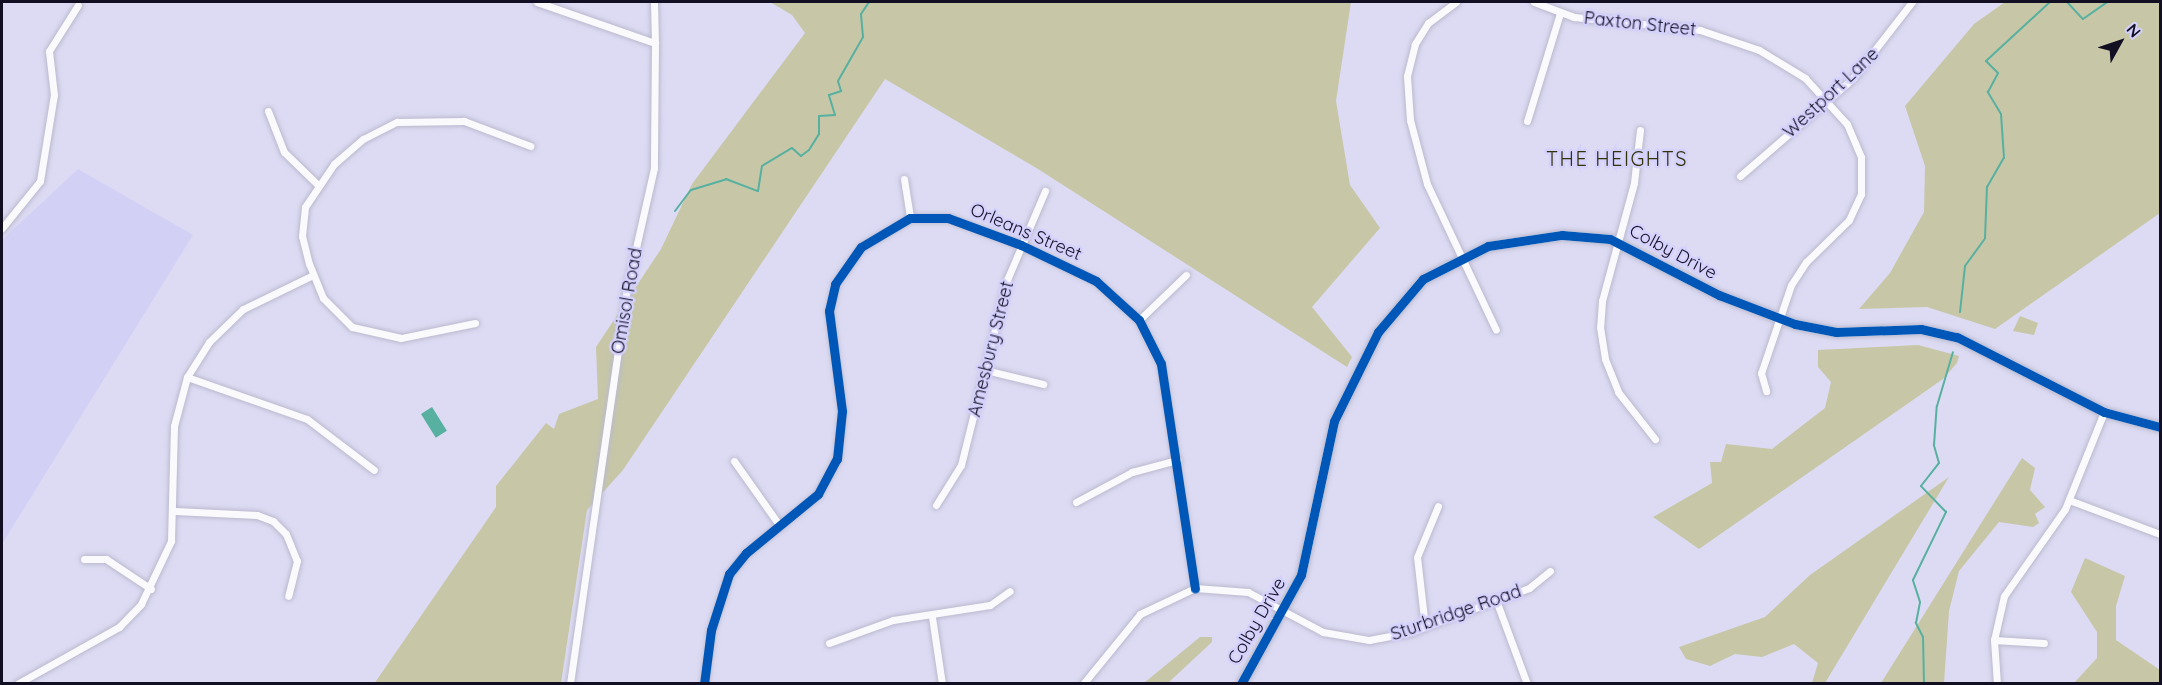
<!DOCTYPE html>
<html>
<head>
<meta charset="utf-8">
<style>
  body { margin:0 }
  #map { position:relative; width:2162px; height:685px; overflow:hidden; background:#dcdbf3; font-family:Quicksand,sans-serif }
  div>[style] { position:absolute }
  [style*='--x'] { left:calc(var(--x)*1px); top:calc(var(--y)*1px); width:calc(var(--w)*1px); rotate:calc(var(--a)*1deg) }
  .built>* { inset:0; background:#d3d0f6 }
  .green>* { inset:0; background:#c7c7a7 }
  .water>* { inset:0; background:#58b0a0; transform-origin:0 0 }
  .stream>* { height:2px; margin:-1px; padding:0 1px; transform-origin:1px; border-radius:1px; background:#58b0a0 }
  .roads { filter:drop-shadow(0 0 2px #bab9ce) drop-shadow(0 0 2px #bab9ce) }
  .minor>* { height:7px; margin:-3.5px; padding:0 3.5px; transform-origin:3.5px; border-radius:3.5px; background:#fafafd }
  .tertiary>* { height:9px; margin:-4.5px; padding:0 4.5px; transform-origin:4.5px; border-radius:4.5px; background:#fafafd }
  .cycleway>* { height:9px; margin:-4.5px; padding:0 4.5px; transform-origin:4.5px; border-radius:4.5px; background:#0057b8 }
  span { translate:-50% -50%; white-space:nowrap; text-align:center; line-height:1.15; -webkit-text-stroke:5px #d4d1fd; paint-order:stroke }
  .street-label { font-size:18px; color:#120f22 }
  .neighbourhood-label { font-size:20px; color:#323207; letter-spacing:1.5px }
  .frame { position:absolute; inset:0; border:3px solid #120f22; pointer-events:none }
  .north { position:absolute; left:2090px; top:12px; width:60px; height:60px; -webkit-text-stroke:4px #d4d1fd; paint-order:stroke; rotate:50deg; font-size:16px; font-weight:700; line-height:24px; text-align:center; color:#120f22 }
  .north::after { content:''; display:block; margin:auto; width:21px; height:27px; background:#120f22; clip-path:polygon(50% 0,100% 100%,50% 72%,0 100%) }
</style>
</head>
<body>
<div id="map">
  <div class="built">
    <i style="clip-path:polygon(78px 169px,193px 235px,2px 544px,2px 240px)"></i>
  </div>
  <div class="green">
    <i style="clip-path:polygon(770px 2px,1351px 2px,1336px 101px,1350px 185px,1380px 228px,1312px 307px,1352px 357px,1347px 367px,1038px 169px,885px 79px,623px 470px,587px 510px,561px 683px,374px 684px,496px 507px,496px 486px,546px 423px,554px 429px,559px 414px,598px 399px,596px 347px,661px 249px,692px 184px,805px 33px,792px 15px)"></i>
    <i style="clip-path:polygon(2005px 2px,2160px 2px,2160px 213px,1995px 329px,1927px 307px,1859px 309px,1890px 273px,1924px 212px,1925px 166px,1905px 106px,1974px 24px)"></i>
    <i style="clip-path:polygon(2020px 316px,2038px 323px,2034px 335px,2013px 331px)"></i>
    <i style="clip-path:polygon(1918px 345px,1959px 356px,1957px 363px,1943px 379px,1699px 549px,1653px 517px,1712px 483px,1710px 462px,1721px 462px,1726px 444px,1772px 449px,1825px 408px,1831px 382px,1818px 367px,1818px 350px)"></i>
    <i style="clip-path:polygon(2022px 458px,2035px 468px,2030px 490px,2045px 507px,2035px 514px,2039px 523px,2033px 527px,1999px 522px,1959px 571px,1949px 611px,1944px 683px,1881px 683px)"></i>
    <i style="clip-path:polygon(1949px 477px,1825px 683px,1812px 683px,1818px 663px,1794px 644px,1762px 657px,1735px 654px,1710px 666px,1686px 659px,1679px 647px,1765px 617px,1810px 575px)"></i>
    <i style="clip-path:polygon(2085px 558px,2125px 576px,2116px 606px,2116px 640px,2160px 670px,2160px 683px,2074px 683px,2097px 658px,2097px 632px,2071px 592px)"></i>
    <i style="clip-path:polygon(1200px 637px,1212px 637px,1212px 642px,1168px 683px,1144px 683px)"></i>
  </div>
  <div class="water">
    <i style="left:432px;top:407px;width:28px;height:13px;rotate:58deg"></i>
  </div>
  <div class="stream">
    <i style="--x:2067;--y:2;--w:23;--a:47"></i>
    <i style="--x:2083;--y:19;--w:29;--a:-35"></i>
    <i style="--x:675;--y:211;--w:26;--a:-53"></i>
    <i style="--x:691;--y:190;--w:37;--a:-17"></i>
    <i style="--x:726;--y:179;--w:34;--a:21"></i>
    <i style="--x:758;--y:191;--w:25;--a:-81"></i>
    <i style="--x:762;--y:166;--w:35;--a:-31"></i>
    <i style="--x:792;--y:148;--w:12;--a:42"></i>
    <i style="--x:801;--y:156;--w:10;--a:-37"></i>
    <i style="--x:809;--y:150;--w:19;--a:-58"></i>
    <i style="--x:819;--y:134;--w:18;--a:-90"></i>
    <i style="--x:819;--y:116;--w:16;--a:-4"></i>
    <i style="--x:835;--y:115;--w:21;--a:-107"></i>
    <i style="--x:829;--y:95;--w:13;--a:-18"></i>
    <i style="--x:841;--y:91;--w:10;--a:-107"></i>
    <i style="--x:838;--y:81;--w:51;--a:-60.4"></i>
    <i style="--x:863;--y:37;--w:23;--a:-95"></i>
    <i style="--x:861;--y:14;--w:14;--a:-56"></i>
    <i style="--x:1960;--y:312;--w:46;--a:-83.8"></i>
    <i style="--x:1965;--y:266;--w:34;--a:-54"></i>
    <i style="--x:1985;--y:238;--w:51;--a:-87.8"></i>
    <i style="--x:1987;--y:187;--w:34;--a:-60"></i>
    <i style="--x:2004;--y:158;--w:44;--a:-93.9"></i>
    <i style="--x:2001;--y:114;--w:26;--a:-121"></i>
    <i style="--x:1988;--y:92;--w:21;--a:-62"></i>
    <i style="--x:1998;--y:73;--w:17;--a:-135"></i>
    <i style="--x:1986;--y:61;--w:87;--a:-42.7"></i>
    <i style="--x:1924;--y:684;--w:47;--a:-91.2"></i>
    <i style="--x:1923;--y:637;--w:16;--a:-117"></i>
    <i style="--x:1916;--y:623;--w:21;--a:-79"></i>
    <i style="--x:1920;--y:602;--w:23;--a:-108"></i>
    <i style="--x:1913;--y:580;--w:76;--a:-64.1"></i>
    <i style="--x:1946;--y:512;--w:36;--a:-134"></i>
    <i style="--x:1921;--y:486;--w:29;--a:-52"></i>
    <i style="--x:1939;--y:463;--w:19;--a:-106"></i>
    <i style="--x:1934;--y:445;--w:39;--a:-86"></i>
    <i style="--x:1937;--y:406;--w:56;--a:-73.5"></i>
  </div>
  <div class="roads">
    <div class="minor">
      <i style="--x:537;--y:2;--w:125;--a:19.2"></i>
      <i style="--x:655;--y:43;--w:125;--a:90.5"></i>
      <i style="--x:654;--y:168;--w:123;--a:102.7"></i>
      <i style="--x:627;--y:288;--w:400;--a:98.2"></i>
      <i style="--x:654;--y:2;--w:41;--a:88.6"></i>
      <i style="--x:1456;--y:2;--w:35;--a:143"></i>
      <i style="--x:1428;--y:23;--w:25;--a:122"></i>
      <i style="--x:1415;--y:44;--w:33;--a:104"></i>
      <i style="--x:1407;--y:76;--w:44;--a:86.1"></i>
      <i style="--x:1410;--y:120;--w:66;--a:75.1"></i>
      <i style="--x:1427;--y:184;--w:161;--a:64.7"></i>
      <i style="--x:1534;--y:2;--w:43;--a:20.6"></i>
      <i style="--x:1574;--y:17;--w:127;--a:5.9"></i>
      <i style="--x:1700;--y:30;--w:62;--a:18.7"></i>
      <i style="--x:1759;--y:50;--w:54;--a:31.3"></i>
      <i style="--x:1805;--y:78;--w:62;--a:47.6"></i>
      <i style="--x:1847;--y:124;--w:36;--a:67"></i>
      <i style="--x:1861;--y:157;--w:37;--a:90"></i>
      <i style="--x:1861;--y:194;--w:29;--a:115"></i>
      <i style="--x:1849;--y:220;--w:60;--a:135.7"></i>
      <i style="--x:1806;--y:262;--w:27;--a:123"></i>
      <i style="--x:1791;--y:285;--w:93;--a:108.8"></i>
      <i style="--x:1761;--y:373;--w:19;--a:74"></i>
      <i style="--x:268;--y:111;--w:44;--a:68.7"></i>
      <i style="--x:284;--y:152;--w:46;--a:44.1"></i>
      <i style="--x:1527;--y:121;--w:113;--a:-73"></i>
      <i style="--x:1640;--y:130;--w:53;--a:96.5"></i>
      <i style="--x:1634;--y:183;--w:122;--a:105.2"></i>
      <i style="--x:1602;--y:301;--w:26;--a:94"></i>
      <i style="--x:1600;--y:327;--w:32;--a:81"></i>
      <i style="--x:1605;--y:359;--w:35;--a:68"></i>
      <i style="--x:1618;--y:392;--w:60;--a:51.8"></i>
      <i style="--x:1740;--y:176;--w:150;--a:-40.9"></i>
      <i style="--x:1853;--y:78;--w:96;--a:-52.2"></i>
      <i style="--x:904;--y:179;--w:39;--a:81"></i>
      <i style="--x:2;--y:228;--w:60;--a:-51"></i>
      <i style="--x:40;--y:181;--w:87;--a:-80.8"></i>
      <i style="--x:54;--y:95;--w:44;--a:-96.5"></i>
      <i style="--x:49;--y:51;--w:54;--a:-57.8"></i>
      <i style="--x:1139;--y:320;--w:65;--a:-43.8"></i>
      <i style="--x:475;--y:323;--w:76;--a:168.5"></i>
      <i style="--x:401;--y:338;--w:50;--a:-167.3"></i>
      <i style="--x:352;--y:327;--w:41;--a:-135"></i>
      <i style="--x:323;--y:298;--w:37;--a:-112"></i>
      <i style="--x:309;--y:264;--w:29;--a:-104"></i>
      <i style="--x:302;--y:236;--w:29;--a:-84"></i>
      <i style="--x:305;--y:207;--w:52;--a:-56"></i>
      <i style="--x:334;--y:164;--w:38;--a:-41"></i>
      <i style="--x:363;--y:139;--w:38;--a:-27"></i>
      <i style="--x:397;--y:122;--w:67;--a:-0.9"></i>
      <i style="--x:464;--y:121;--w:71;--a:20.7"></i>
      <i style="--x:985;--y:370;--w:60;--a:13.6"></i>
      <i style="--x:187;--y:377;--w:127;--a:19.3"></i>
      <i style="--x:307;--y:419;--w:84;--a:37.3"></i>
      <i style="--x:734;--y:461;--w:80;--a:54.7"></i>
      <i style="--x:2069;--y:500;--w:97;--a:20.5"></i>
      <i style="--x:1076;--y:502;--w:64;--a:-28.2"></i>
      <i style="--x:1132;--y:472;--w:47;--a:-14.9"></i>
      <i style="--x:936;--y:505;--w:47;--a:-58"></i>
      <i style="--x:961;--y:465;--w:191;--a:-76"></i>
      <i style="--x:1007;--y:280;--w:97;--a:-66.9"></i>
      <i style="--x:175;--y:511;--w:82;--a:2.8"></i>
      <i style="--x:257;--y:515;--w:17;--a:21"></i>
      <i style="--x:273;--y:521;--w:18;--a:45"></i>
      <i style="--x:286;--y:534;--w:29;--a:68"></i>
      <i style="--x:297;--y:561;--w:36;--a:104"></i>
      <i style="--x:84;--y:559;--w:22;--a:0"></i>
      <i style="--x:106;--y:559;--w:54;--a:33.7"></i>
      <i style="--x:1496;--y:600;--w:90;--a:69.7"></i>
      <i style="--x:932;--y:617;--w:68;--a:81.5"></i>
      <i style="--x:1425;--y:627;--w:70;--a:-96.5"></i>
      <i style="--x:1417;--y:557;--w:55;--a:-67.6"></i>
      <i style="--x:1994;--y:640;--w:50;--a:3.4"></i>
      <i style="--x:829;--y:643;--w:68;--a:-19.8"></i>
      <i style="--x:893;--y:620;--w:98;--a:-8.8"></i>
      <i style="--x:990;--y:605;--w:24;--a:-35"></i>
      <i style="--x:17;--y:684;--w:117;--a:-29.2"></i>
      <i style="--x:119;--y:627;--w:32;--a:-46"></i>
      <i style="--x:141;--y:604;--w:70;--a:-64.5"></i>
      <i style="--x:171;--y:541;--w:115;--a:-88.5"></i>
      <i style="--x:174;--y:426;--w:51;--a:-75.1"></i>
      <i style="--x:187;--y:377;--w:41;--a:-57.8"></i>
      <i style="--x:209;--y:342;--w:47;--a:-44.1"></i>
      <i style="--x:243;--y:309;--w:78;--a:-25.9"></i>
      <i style="--x:704;--y:684;--w:54;--a:-82.6"></i>
      <i style="--x:711;--y:630;--w:59;--a:-72.2"></i>
      <i style="--x:729;--y:574;--w:27;--a:-51"></i>
      <i style="--x:746;--y:553;--w:93;--a:-39.3"></i>
      <i style="--x:818;--y:494;--w:40;--a:-62"></i>
      <i style="--x:837;--y:459;--w:48;--a:-84.1"></i>
      <i style="--x:842;--y:411;--w:101;--a:-97.4"></i>
      <i style="--x:829;--y:311;--w:28;--a:-77"></i>
      <i style="--x:835;--y:284;--w:45;--a:-54.9"></i>
      <i style="--x:861;--y:247;--w:57;--a:-30.6"></i>
      <i style="--x:910;--y:218;--w:38;--a:0"></i>
      <i style="--x:948;--y:218;--w:78;--a:20.3"></i>
      <i style="--x:1021;--y:245;--w:83;--a:25.6"></i>
      <i style="--x:1096;--y:281;--w:58;--a:42.2"></i>
      <i style="--x:1139;--y:320;--w:49;--a:63.4"></i>
      <i style="--x:1161;--y:364;--w:227;--a:81.4"></i>
      <i style="--x:1083;--y:684;--w:90;--a:-50.8"></i>
      <i style="--x:1140;--y:614;--w:61;--a:-25.3"></i>
      <i style="--x:1195;--y:588;--w:53;--a:4.3"></i>
      <i style="--x:1248;--y:592;--w:85;--a:28.1"></i>
      <i style="--x:1323;--y:632;--w:47;--a:9.9"></i>
      <i style="--x:1369;--y:640;--w:43;--a:-10.8"></i>
      <i style="--x:1411;--y:632;--w:126;--a:-20.4"></i>
      <i style="--x:1529;--y:588;--w:27;--a:-39"></i>
      <i style="--x:1997;--y:684;--w:44;--a:-93.9"></i>
      <i style="--x:1994;--y:640;--w:45;--a:-77.2"></i>
      <i style="--x:2004;--y:596;--w:106;--a:-55"></i>
      <i style="--x:2065;--y:509;--w:105;--a:-68.1"></i>
    </div>
    <div class="tertiary">
      <i style="--x:1241;--y:684;--w:124;--a:-61.2"></i>
      <i style="--x:1301;--y:575;--w:157;--a:-77.9"></i>
      <i style="--x:1334;--y:421;--w:99;--a:-63.7"></i>
      <i style="--x:1378;--y:332;--w:70;--a:-49.7"></i>
      <i style="--x:1423;--y:279;--w:73;--a:-26.9"></i>
      <i style="--x:1488;--y:246;--w:75;--a:-8.5"></i>
      <i style="--x:1562;--y:235;--w:48;--a:4.8"></i>
      <i style="--x:1610;--y:239;--w:123;--a:27.2"></i>
      <i style="--x:1719;--y:295;--w:81;--a:20.9"></i>
      <i style="--x:1795;--y:324;--w:42;--a:11"></i>
      <i style="--x:1836;--y:332;--w:85;--a:-2"></i>
      <i style="--x:1921;--y:329;--w:37;--a:13"></i>
      <i style="--x:1957;--y:337;--w:165;--a:27"></i>
      <i style="--x:2104;--y:412;--w:58;--a:15"></i>
    </div>
  </div>
  <div class="cycleway">
    <i style="--x:704;--y:684;--w:54;--a:-82.6"></i>
    <i style="--x:711;--y:630;--w:59;--a:-72.2"></i>
    <i style="--x:729;--y:574;--w:27;--a:-51"></i>
    <i style="--x:746;--y:553;--w:93;--a:-39.3"></i>
    <i style="--x:818;--y:494;--w:40;--a:-62"></i>
    <i style="--x:837;--y:459;--w:48;--a:-84.1"></i>
    <i style="--x:842;--y:411;--w:101;--a:-97.4"></i>
    <i style="--x:829;--y:311;--w:28;--a:-77"></i>
    <i style="--x:835;--y:284;--w:45;--a:-54.9"></i>
    <i style="--x:861;--y:247;--w:57;--a:-30.6"></i>
    <i style="--x:910;--y:218;--w:38;--a:0"></i>
    <i style="--x:948;--y:218;--w:78;--a:20.3"></i>
    <i style="--x:1021;--y:245;--w:83;--a:25.6"></i>
    <i style="--x:1096;--y:281;--w:58;--a:42.2"></i>
    <i style="--x:1139;--y:320;--w:49;--a:63.4"></i>
    <i style="--x:1161;--y:364;--w:227;--a:81.4"></i>
    <i style="--x:1241;--y:684;--w:124;--a:-61.2"></i>
    <i style="--x:1301;--y:575;--w:157;--a:-77.9"></i>
    <i style="--x:1334;--y:421;--w:99;--a:-63.7"></i>
    <i style="--x:1378;--y:332;--w:70;--a:-49.7"></i>
    <i style="--x:1423;--y:279;--w:73;--a:-26.9"></i>
    <i style="--x:1488;--y:246;--w:75;--a:-8.5"></i>
    <i style="--x:1562;--y:235;--w:48;--a:4.8"></i>
    <i style="--x:1610;--y:239;--w:123;--a:27.2"></i>
    <i style="--x:1719;--y:295;--w:81;--a:20.9"></i>
    <i style="--x:1795;--y:324;--w:42;--a:11"></i>
    <i style="--x:1836;--y:332;--w:85;--a:-2"></i>
    <i style="--x:1921;--y:329;--w:37;--a:13"></i>
    <i style="--x:1957;--y:337;--w:165;--a:27"></i>
    <i style="--x:2104;--y:412;--w:58;--a:15"></i>
  </div>
  <div class="street-label">
    <span style="left:1640px;top:24px;rotate:6deg">Paxton Street</span>
    <span style="left:1831px;top:93px;rotate:-43deg">Westport Lane</span>
    <span style="left:1026px;top:232px;rotate:23deg">Orleans Street</span>
    <span style="left:1673px;top:252px;rotate:28deg">Colby Drive</span>
    <span style="left:627px;top:301px;rotate:-80deg">Omisol Road</span>
    <span style="left:991px;top:349px;rotate:-76deg">Amesbury Street</span>
    <span style="left:1456px;top:613px;rotate:-19deg">Sturbridge Road</span>
    <span style="left:1257px;top:621px;rotate:-60deg">Colby Drive</span>
  </div>
  <div class="neighbourhood-label">
    <span style="left:1617px;top:158px">THE HEIGHTS</span>
  </div>
  <div class="frame"></div>
  <div class="north">N</div>
</div>
</body>
</html>
